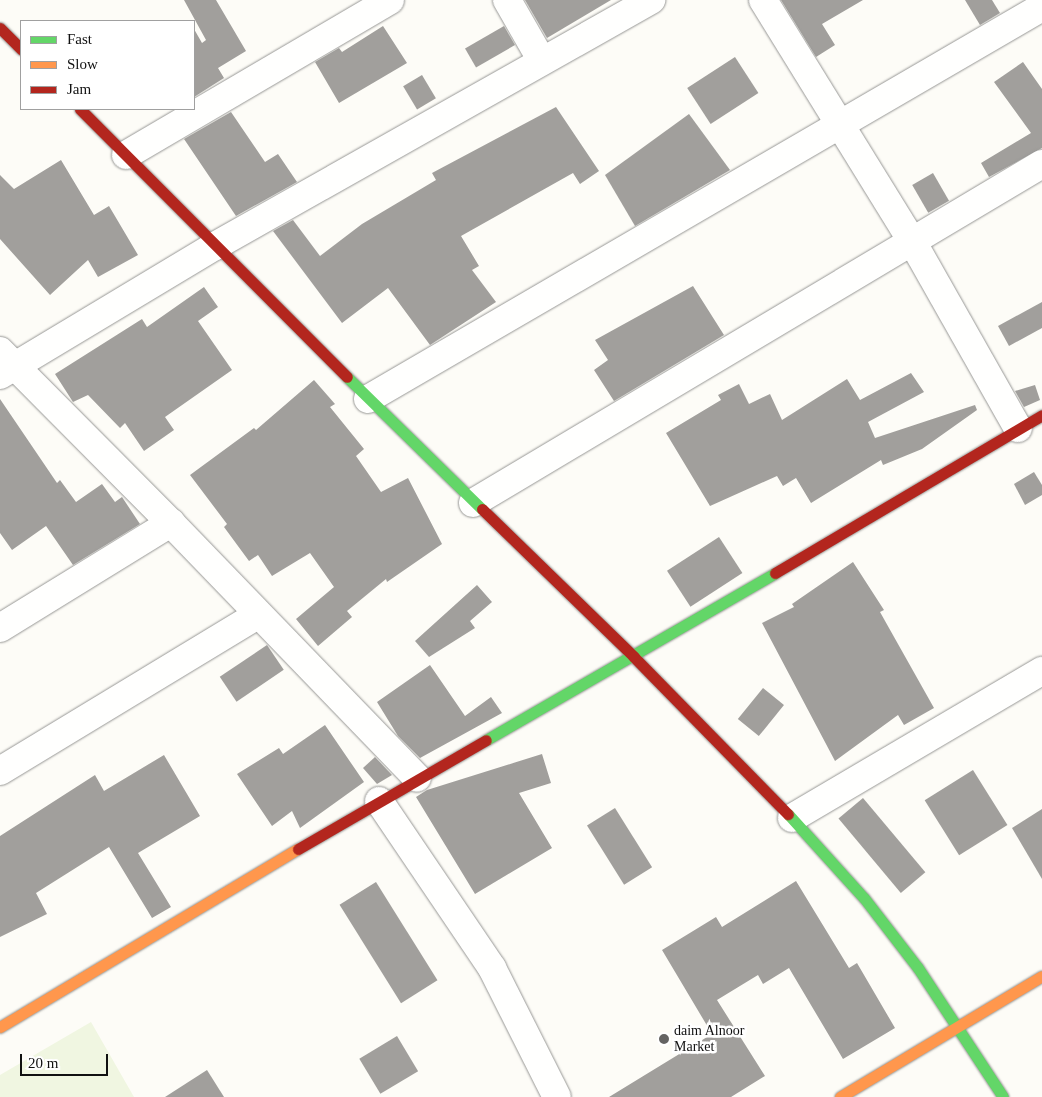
<!DOCTYPE html>
<html>
<head>
<meta charset="utf-8">
<style>
  body { margin:0 }
  #map { position:relative; width:1042px; height:1097px; overflow:hidden; background:#fdfcf7; font-family:"Times New Roman",serif }
  div>[style] { position:absolute }
  [style*='--x'] { left:calc(var(--x)*1px); top:calc(var(--y)*1px); width:calc(var(--w)*1px); rotate:calc(var(--a)*1deg) }
  .pitch>* { inset:0; background:#f0f6e1 }
  .building>* { inset:0; background:#a19f9c; transform-origin:0 0 }
  .roads { filter:drop-shadow(0 0 1px #979795) drop-shadow(0 0 1px #979795) }
  .street>* { height:28px; margin:-14px; padding:0 14px; transform-origin:14px; border-radius:14px; background:#fffffe }
  .fast>* { height:11px; margin:-5.5px; padding:0 5.5px; transform-origin:5.5px; border-radius:5.5px; background:#63d668 }
  .slow>* { height:11px; margin:-5.5px; padding:0 5.5px; transform-origin:5.5px; border-radius:5.5px; background:#ff974d }
  .jam>* { height:11px; margin:-5.5px; padding:0 5.5px; transform-origin:5.5px; border-radius:5.5px; background:#b3261e }
  .dots>* { width:14px; height:14px; translate:-50% -50%; box-sizing:border-box; border:2px solid #fff; border-radius:50% }
  span { translate:-50% -50%; white-space:nowrap; text-align:center; line-height:1.15; -webkit-text-stroke:5px #fff; paint-order:stroke }
  .poi-label { font-size:14px; color:#111 }
  .left { translate:0 -50%; text-align:left }
  .legend { position:absolute; left:20px; top:20px; width:175px; height:90px; box-sizing:border-box; background:#fff; border:1px solid #a0a0a0; margin:0; padding:6px 9px; list-style:none; font-size:15px; color:#111 }
  .legend li { display:flex; align-items:center; gap:10px; height:25px }
  .legend b { width:25px; border:1px solid #a0a0a0 }
  .scale { position:absolute; left:20px; top:1054px; width:88px; height:22px; box-sizing:border-box; border:2px solid #111; border-top:0; padding-left:6px; font-size:15px; line-height:18px; white-space:nowrap; color:#111; -webkit-text-stroke:4px #fff; paint-order:stroke }
</style>
</head>
<body>
<div id="map">
  <div class="pitch">
    <i style="clip-path:polygon(91px 1022px,134px 1097px,0 1097px,0 1075px)"></i>
  </div>
  <div class="building">
    <i style="clip-path:polygon(184px 0,216px 0,246px 51px,218px 68px,224px 78px,194px 97px,194px 29px,202px 43px,206px 40px)"></i>
    <i style="clip-path:polygon(525px 0,611px 0,547px 38px)"></i>
    <i style="clip-path:polygon(781px 0,863px 0,822px 24px,835px 45px,816px 57px)"></i>
    <i style="clip-path:polygon(965px 0,992px 0,1000px 13px,980px 25px)"></i>
    <i style="clip-path:polygon(383px 26px,407px 63px,339px 103px,315px 62px,339px 48px,342px 52px)"></i>
    <i style="left:504px;top:26px;width:22px;height:45px;rotate:60deg"></i>
    <i style="left:735px;top:57px;width:43px;height:57px;rotate:57deg"></i>
    <i style="clip-path:polygon(1023px 62px,1042px 89px,1042px 148px,989px 177px,981px 163px,1031px 133px,994px 82px)"></i>
    <i style="left:422px;top:75px;width:27px;height:22px;rotate:59deg"></i>
    <i style="clip-path:polygon(556px 107px,599px 171px,580px 184px,573px 173px,461px 236px,479px 266px,472px 270px,496px 302px,430px 345px,388px 288px,342px 323px,273px 231px,293px 220px,320px 256px,362px 224px,436px 180px,432px 173px)"></i>
    <i style="clip-path:polygon(231px 112px,265px 162px,278px 154px,297px 182px,236px 216px,184px 139px)"></i>
    <i style="clip-path:polygon(689px 114px,730px 170px,635px 226px,605px 175px)"></i>
    <i style="clip-path:polygon(61px 160px,94px 215px,109px 206px,138px 255px,98px 277px,88px 260px,50px 295px,0 239px,0 175px,14px 189px)"></i>
    <i style="left:933px;top:173px;width:32px;height:24px;rotate:60deg"></i>
    <i style="clip-path:polygon(693px 286px,724px 335px,614px 401px,594px 370px,608px 360px,595px 340px)"></i>
    <i style="clip-path:polygon(204px 287px,218px 307px,198px 321px,232px 370px,165px 417px,174px 430px,144px 451px,125px 423px,120px 428px,88px 395px,73px 402px,55px 374px,142px 319px,147px 327px)"></i>
    <i style="clip-path:polygon(1042px 302px,1042px 328px,1009px 346px,998px 326px)"></i>
    <i style="clip-path:polygon(911px 373px,924px 392px,868px 422px,875px 438px,975px 405px,977px 410px,922px 449px,883px 465px,881px 460px,811px 503px,796px 478px,783px 486px,777px 476px,710px 506px,666px 433px,721px 400px,718px 395px,739px 384px,749px 404px,770px 394px,782px 420px,847px 379px,860px 400px)"></i>
    <i style="clip-path:polygon(314px 380px,335px 404px,330px 407px,364px 449px,356px 456px,381px 492px,408px 478px,442px 544px,387px 582px,386px 579px,347px 611px,352px 617px,318px 646px,296px 619px,334px 587px,310px 553px,272px 576px,258px 555px,249px 561px,224px 527px,227px 524px,190px 475px,254px 428px,256px 430px)"></i>
    <i style="clip-path:polygon(1035px 385px,1040px 400px,1024px 407px,1015px 391px)"></i>
    <i style="clip-path:polygon(0 399px,57px 483px,60px 480px,76px 502px,102px 484px,115px 502px,122px 497px,140px 524px,73px 565px,46px 526px,12px 550px,0 533px)"></i>
    <i style="clip-path:polygon(1034px 472px,1042px 485px,1042px 495px,1025px 505px,1014px 484px)"></i>
    <i style="left:719px;top:537px;width:43px;height:62px;rotate:57deg"></i>
    <i style="clip-path:polygon(853px 562px,884px 610px,880px 612px,934px 708px,904px 725px,898px 715px,835px 761px,762px 623px,794px 607px,792px 604px)"></i>
    <i style="clip-path:polygon(477px 585px,492px 602px,470px 621px,475px 628px,429px 657px,415px 641px)"></i>
    <i style="left:267px;top:645px;width:30px;height:57px;rotate:56deg"></i>
    <i style="clip-path:polygon(430px 665px,465px 716px,491px 697px,502px 713px,420px 758px,398px 736px,377px 702px)"></i>
    <i style="left:763px;top:688px;width:27px;height:40px;rotate:39deg"></i>
    <i style="clip-path:polygon(325px 725px,364px 782px,300px 828px,292px 811px,272px 826px,237px 774px,279px 748px,283px 754px)"></i>
    <i style="clip-path:polygon(542px 754px,551px 783px,519px 793px,552px 848px,475px 894px,416px 797px,427px 790px)"></i>
    <i style="clip-path:polygon(164px 755px,200px 816px,138px 853px,171px 907px,152px 918px,109px 847px,36px 893px,47px 914px,0 937px,0 836px,95px 775px,104px 791px)"></i>
    <i style="clip-path:polygon(375px 757px,392px 775px,377px 784px,363px 768px)"></i>
    <i style="left:973px;top:770px;width:65px;height:57px;rotate:58deg"></i>
    <i style="left:863px;top:798px;width:97px;height:32px;rotate:50deg"></i>
    <i style="left:615px;top:808px;width:70px;height:33px;rotate:58deg"></i>
    <i style="clip-path:polygon(1042px 809px,1042px 879px,1012px 828px)"></i>
    <i style="clip-path:polygon(796px 881px,849px 968px,857px 963px,895px 1028px,843px 1059px,789px 968px,763px 984px,758px 975px,717px 1000px,765px 1076px,731px 1097px,609px 1097px,712px 1034px,662px 950px,716px 917px,722px 927px)"></i>
    <i style="left:376px;top:882px;width:116px;height:43px;rotate:58deg"></i>
    <i style="left:397px;top:1036px;width:41px;height:44px;rotate:59deg"></i>
    <i style="clip-path:polygon(207px 1070px,224px 1097px,165px 1097px)"></i>
  </div>
  <div class="roads">
    <div class="street">
      <i style="--x:507;--y:0;--w:70;--a:60.2"></i>
      <i style="--x:763;--y:0;--w:283;--a:58.3"></i>
      <i style="--x:912;--y:241;--w:215;--a:60.5"></i>
      <i style="--x:126;--y:155;--w:306;--a:-30.4"></i>
      <i style="--x:0;--y:351;--w:243;--a:45.2"></i>
      <i style="--x:171;--y:523;--w:354;--a:46"></i>
      <i style="--x:0;--y:375;--w:251;--a:-31"></i>
      <i style="--x:215;--y:246;--w:501;--a:-29.43"></i>
      <i style="--x:368;--y:399;--w:780;--a:-30.18"></i>
      <i style="--x:473;--y:503;--w:662;--a:-30.79"></i>
      <i style="--x:0;--y:628;--w:201;--a:-31.6"></i>
      <i style="--x:0;--y:771;--w:301;--a:-31.2"></i>
      <i style="--x:379;--y:801;--w:202;--a:55.9"></i>
      <i style="--x:492;--y:968;--w:144;--a:63.3"></i>
      <i style="--x:792;--y:818;--w:290;--a:-30.5"></i>
    </div>
    <div class="fast">
      <i style="--x:347;--y:377;--w:189;--a:44.4"></i>
      <i style="--x:486;--y:740;--w:334;--a:-30"></i>
      <i style="--x:788;--y:814;--w:113;--a:47.9"></i>
      <i style="--x:864;--y:898;--w:88;--a:52.4"></i>
      <i style="--x:918;--y:968;--w:154;--a:56.6"></i>
    </div>
    <div class="slow">
      <i style="--x:0;--y:1027;--w:347;--a:-30.9"></i>
      <i style="--x:840;--y:1097;--w:235;--a:-30.9"></i>
    </div>
    <div class="jam">
      <i style="--x:0;--y:28;--w:30;--a:45"></i>
      <i style="--x:80;--y:109;--w:378;--a:45.1"></i>
      <i style="--x:482;--y:509;--w:212;--a:44.2"></i>
      <i style="--x:634;--y:657;--w:220;--a:45.6"></i>
      <i style="--x:775;--y:573;--w:310;--a:-30.6"></i>
      <i style="--x:298;--y:849;--w:217;--a:-30.1"></i>
    </div>
  </div>
  <div class="dots">
    <i style="left:664px;top:1039px;background:#646362"></i>
  </div>
  <div class="poi-label">
    <span class="left" style="left:674px;top:1039px">daim Alnoor<br>Market</span>
  </div>
  <ul class="legend">
  <li><b style="height:6px;background:#63d668"></b>Fast</li>
  <li><b style="height:6px;background:#ff974d"></b>Slow</li>
  <li><b style="height:6px;background:#b3261e"></b>Jam</li>
  </ul>
  <div class="scale">20 m</div>
</div>
</body>
</html>
